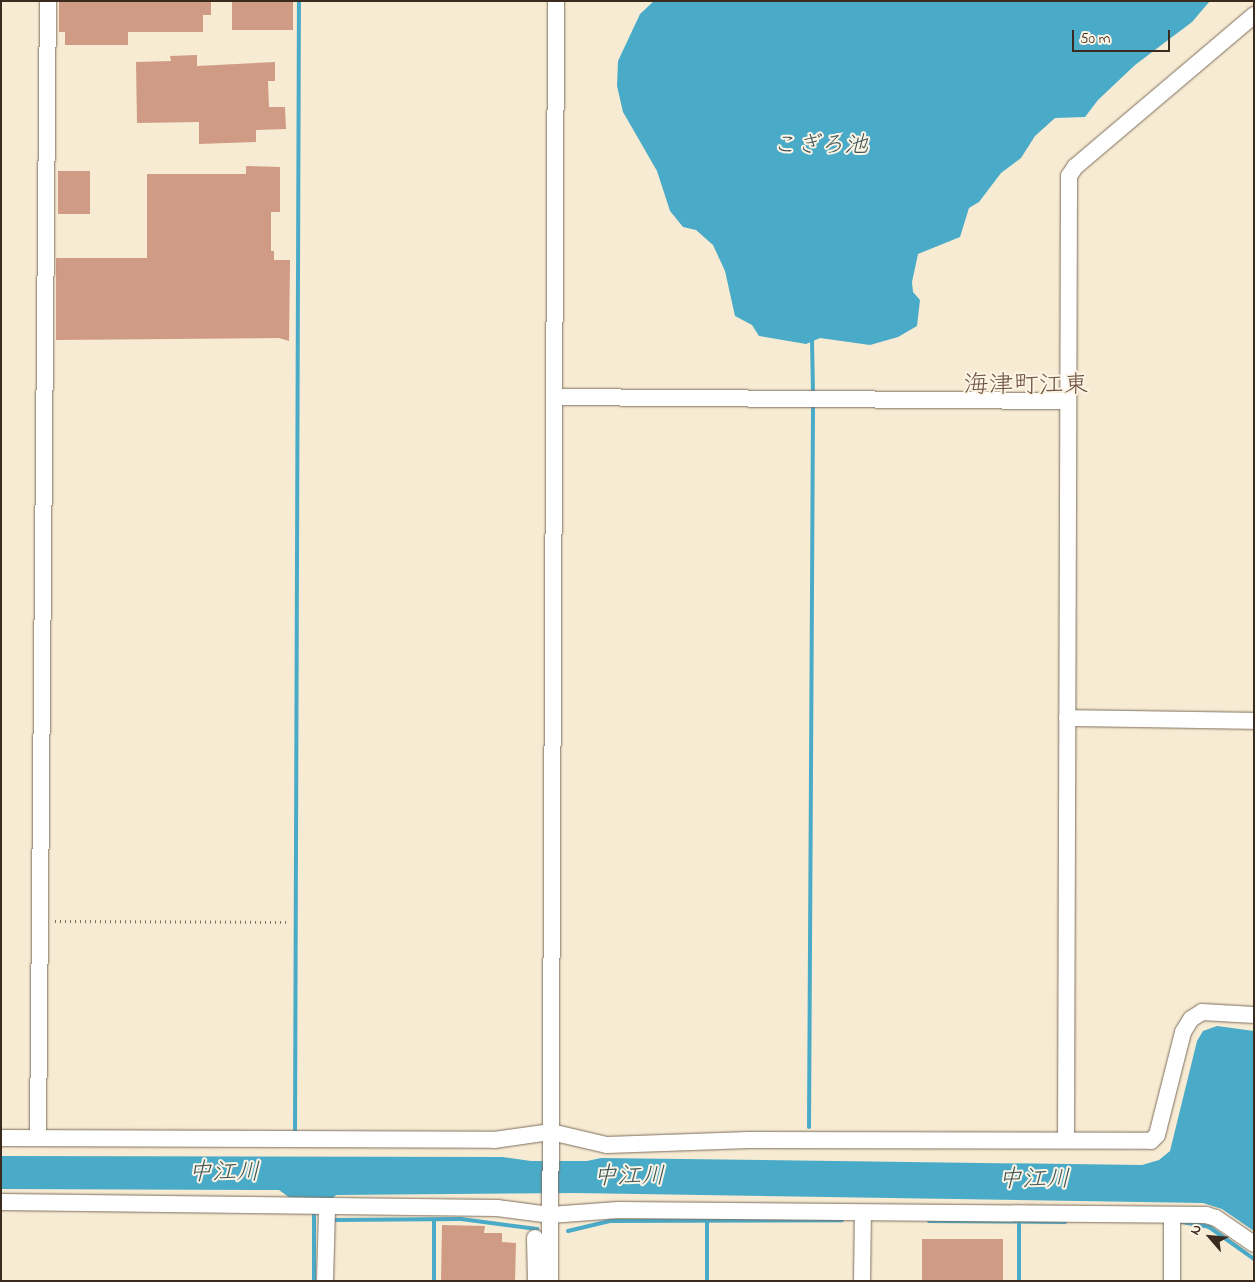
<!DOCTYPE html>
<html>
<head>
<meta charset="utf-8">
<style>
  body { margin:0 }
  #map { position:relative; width:1255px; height:1282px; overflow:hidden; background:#f7ebd3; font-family:"Indie Flower","Klee One",sans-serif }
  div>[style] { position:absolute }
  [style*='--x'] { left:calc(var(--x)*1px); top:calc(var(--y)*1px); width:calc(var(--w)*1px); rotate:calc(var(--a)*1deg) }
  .water>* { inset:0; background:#4aabc9 }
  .stream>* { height:4px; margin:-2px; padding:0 2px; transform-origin:2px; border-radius:2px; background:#4aabc9 }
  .building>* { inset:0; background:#cf9b85; transform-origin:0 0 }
  .path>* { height:2.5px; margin-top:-1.25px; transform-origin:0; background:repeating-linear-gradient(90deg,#7d6e5d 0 1px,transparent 0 5px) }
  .roads { filter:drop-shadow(0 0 1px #7d6e5d) drop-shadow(0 0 1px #7d6e5d) }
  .minor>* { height:16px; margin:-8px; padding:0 8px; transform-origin:8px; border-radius:8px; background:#fff }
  span { translate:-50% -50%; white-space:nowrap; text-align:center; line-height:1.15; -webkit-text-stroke:4px #fcf5e5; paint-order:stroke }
  .water-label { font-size:24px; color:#40575a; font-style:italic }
  .quarter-label { font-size:25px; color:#6f5242 }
  .frame { position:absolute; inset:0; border:2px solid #3b2a1e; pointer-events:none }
  .north { position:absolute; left:1185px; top:1212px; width:50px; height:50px; -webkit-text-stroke:4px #fcf5e5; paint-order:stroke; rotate:297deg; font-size:14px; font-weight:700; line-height:20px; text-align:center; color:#3b2a1e }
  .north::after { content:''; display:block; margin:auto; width:18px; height:22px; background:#3b2a1e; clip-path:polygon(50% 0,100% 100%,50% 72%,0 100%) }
  .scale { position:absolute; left:1072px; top:30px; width:98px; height:22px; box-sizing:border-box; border:2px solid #3b2a1e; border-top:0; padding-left:6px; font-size:15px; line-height:18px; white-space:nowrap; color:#3b2a1e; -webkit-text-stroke:4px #fcf5e5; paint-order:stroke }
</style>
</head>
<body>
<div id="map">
  <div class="water">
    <i style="clip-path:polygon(654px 1px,1210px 1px,1192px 22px,1135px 65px,1098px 100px,1085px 117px,1055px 118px,1035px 136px,1021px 158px,1001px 173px,979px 202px,969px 208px,960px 237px,918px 254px,912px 282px,913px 292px,920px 300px,917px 326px,898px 337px,870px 345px,820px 338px,806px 344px,759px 336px,752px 325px,735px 316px,725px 271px,713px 245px,696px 230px,683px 227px,670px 211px,657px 171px,623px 112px,617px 86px,618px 61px,640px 14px)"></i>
    <i style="clip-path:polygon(1217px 1026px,1254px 1031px,1254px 1231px,1222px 1209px,1203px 1203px,575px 1193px,336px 1195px,332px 1199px,290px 1198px,279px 1190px,1px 1189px,1px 1156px,502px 1157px,531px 1161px,587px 1161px,601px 1158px,1142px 1165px,1159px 1160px,1170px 1151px,1197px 1041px,1203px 1031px)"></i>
  </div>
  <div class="stream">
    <i style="--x:812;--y:340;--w:53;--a:88.9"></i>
    <i style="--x:809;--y:1127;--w:724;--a:-89.68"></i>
    <i style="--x:295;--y:1134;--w:1133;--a:-89.8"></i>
    <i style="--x:333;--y:1220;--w:128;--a:-0.4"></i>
    <i style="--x:461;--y:1219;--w:77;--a:7.5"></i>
    <i style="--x:929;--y:1221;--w:136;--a:0.4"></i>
    <i style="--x:1182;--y:1222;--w:27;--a:10"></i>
    <i style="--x:1209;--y:1227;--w:55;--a:35.4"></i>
    <i style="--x:568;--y:1231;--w:43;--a:-13.4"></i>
    <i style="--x:610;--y:1221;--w:232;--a:-0.2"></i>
    <i style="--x:314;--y:1281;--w:70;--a:-90"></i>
    <i style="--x:434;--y:1281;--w:61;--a:-90"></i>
    <i style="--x:707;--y:1281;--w:60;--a:-90"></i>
    <i style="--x:1019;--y:1281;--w:59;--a:-90"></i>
  </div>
  <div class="building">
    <i style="clip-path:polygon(59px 1px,211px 1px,211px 15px,203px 15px,203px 32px,128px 32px,128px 45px,65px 45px,65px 32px,59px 32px)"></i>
    <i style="left:232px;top:1px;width:61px;height:29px"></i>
    <i style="clip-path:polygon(197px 55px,197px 66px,275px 62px,275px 81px,268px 81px,269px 107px,285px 107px,286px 129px,256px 130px,256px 142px,199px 144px,199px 122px,137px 123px,136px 62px,171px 61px,170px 56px)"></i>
    <i style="clip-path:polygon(246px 166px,280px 167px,280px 212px,271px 212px,271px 251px,274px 251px,274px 260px,290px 260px,289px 341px,279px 338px,56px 340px,56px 258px,147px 258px,147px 174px,246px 174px)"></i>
    <i style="left:58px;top:171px;width:32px;height:43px"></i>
    <i style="clip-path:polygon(442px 1225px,485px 1226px,484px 1233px,502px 1233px,502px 1242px,516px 1243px,515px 1281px,441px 1281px)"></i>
    <i style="left:1003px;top:1239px;width:42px;height:81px;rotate:90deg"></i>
  </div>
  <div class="path">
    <i style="--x:55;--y:921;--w:234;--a:0.2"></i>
  </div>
  <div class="roads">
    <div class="minor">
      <i style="--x:555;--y:397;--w:513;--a:0.45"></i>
      <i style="--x:1067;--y:718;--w:187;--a:0.9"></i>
      <i style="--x:1;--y:1138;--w:493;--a:0.2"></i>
      <i style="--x:494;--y:1140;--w:58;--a:-8"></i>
      <i style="--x:551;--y:1132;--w:57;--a:13.1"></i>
      <i style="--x:607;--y:1145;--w:142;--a:-2"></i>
      <i style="--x:749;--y:1140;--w:402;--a:0.1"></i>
      <i style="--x:1151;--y:1141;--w:8;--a:-45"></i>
      <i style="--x:1157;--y:1135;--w:106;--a:-75.8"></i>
      <i style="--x:1183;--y:1032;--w:15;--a:-58"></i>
      <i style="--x:1191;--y:1019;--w:13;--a:-32"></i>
      <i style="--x:1202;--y:1012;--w:52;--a:3.3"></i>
      <i style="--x:38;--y:1138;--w:1137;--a:-89.5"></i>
      <i style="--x:1066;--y:1140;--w:964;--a:-89.82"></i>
      <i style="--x:1069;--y:176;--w:11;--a:-56"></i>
      <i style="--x:1075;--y:167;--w:235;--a:-40.3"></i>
      <i style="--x:1;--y:1202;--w:496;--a:0.7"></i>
      <i style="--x:497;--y:1208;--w:53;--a:7.5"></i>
      <i style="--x:550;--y:1215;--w:68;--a:-4.2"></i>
      <i style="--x:618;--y:1210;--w:588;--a:0.49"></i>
      <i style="--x:1206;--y:1215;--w:10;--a:17"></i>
      <i style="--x:1216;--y:1218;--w:46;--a:34.4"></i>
      <i style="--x:535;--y:1238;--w:43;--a:88.7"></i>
      <i style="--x:325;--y:1281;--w:73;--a:-88.4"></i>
      <i style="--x:550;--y:1281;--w:1280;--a:-89.73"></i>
      <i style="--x:862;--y:1281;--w:68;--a:-89.2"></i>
      <i style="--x:1172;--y:1281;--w:66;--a:-90"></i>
    </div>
  </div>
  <div class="water-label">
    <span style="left:820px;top:147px">こぎろ池</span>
    <span style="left:224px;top:1174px">中江川</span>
    <span style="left:629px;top:1178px">中江川</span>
    <span style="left:1034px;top:1181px">中江川</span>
  </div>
  <div class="quarter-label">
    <span style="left:1026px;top:386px">海津町江東</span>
  </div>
  <div class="frame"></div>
  <div class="north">N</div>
  <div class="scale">50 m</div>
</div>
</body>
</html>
